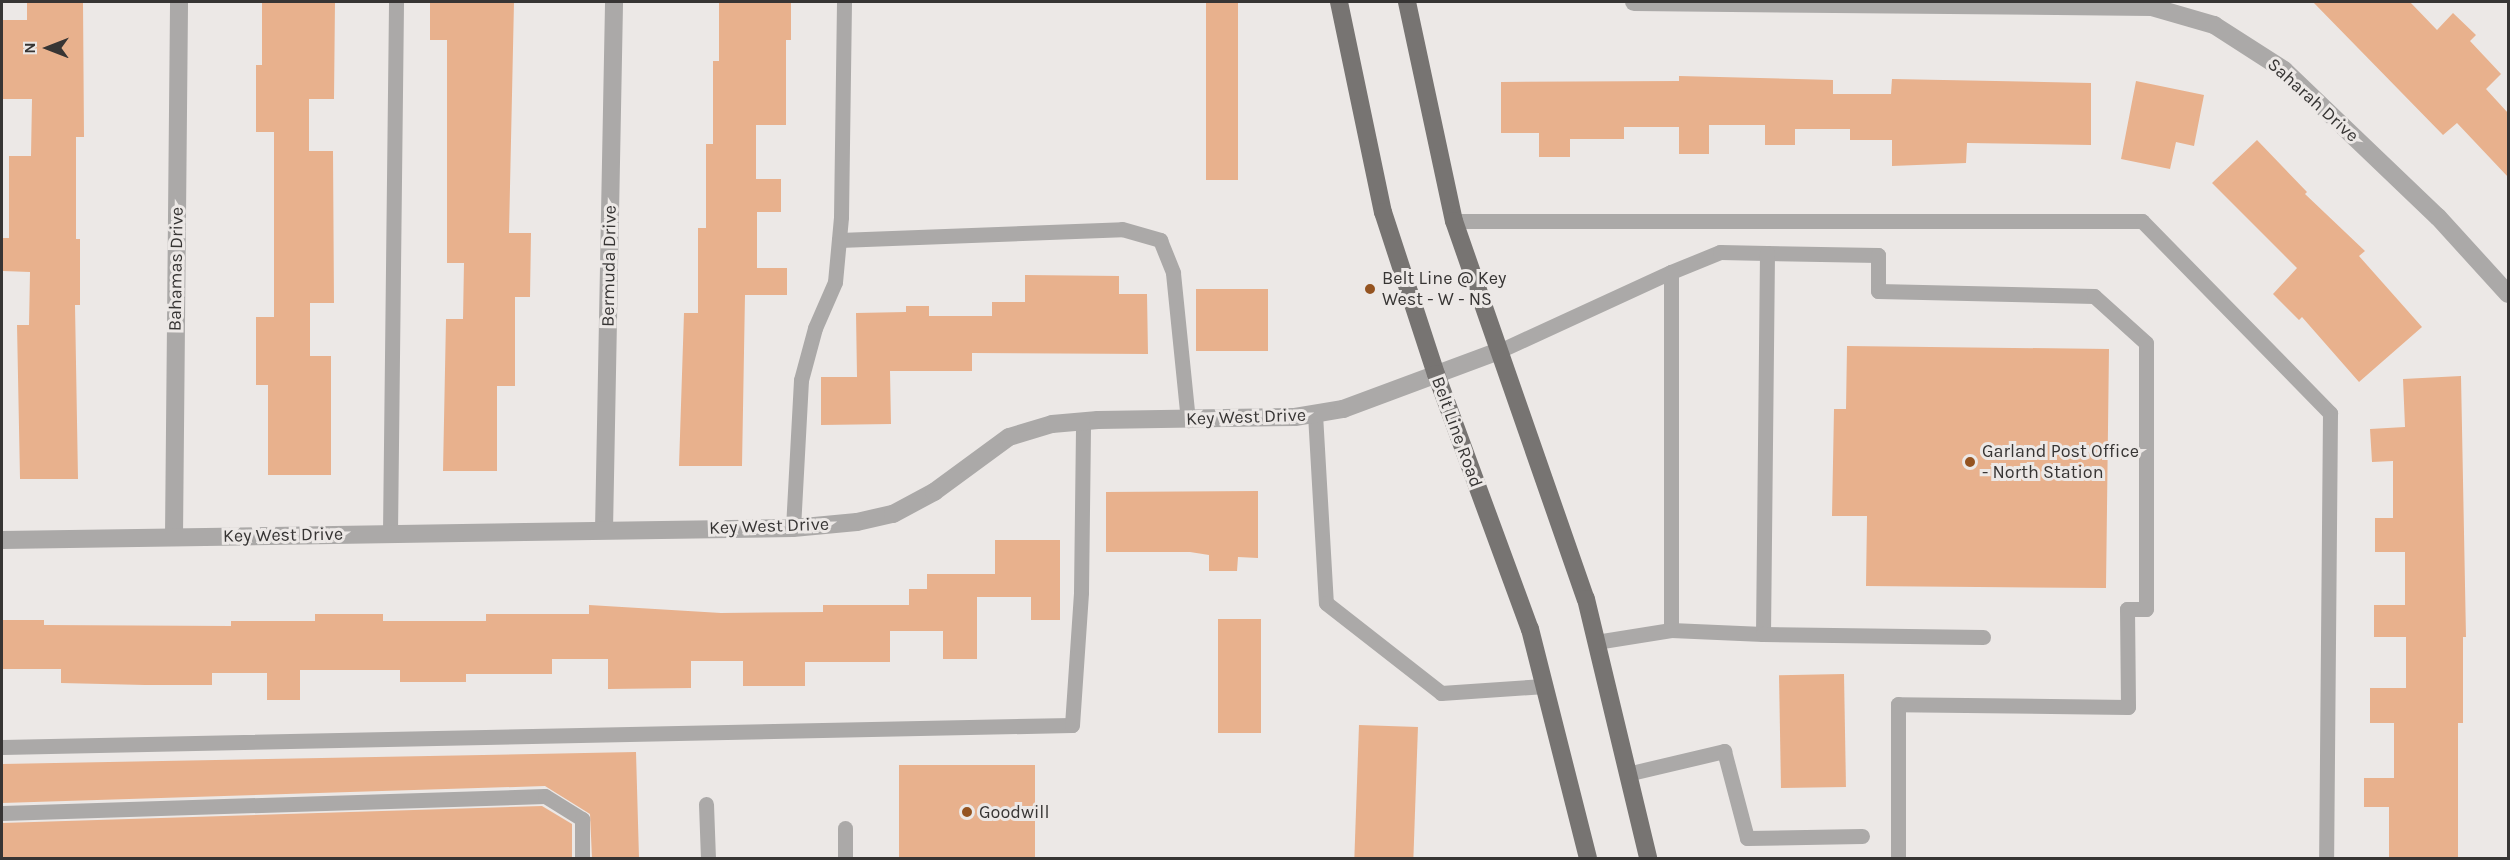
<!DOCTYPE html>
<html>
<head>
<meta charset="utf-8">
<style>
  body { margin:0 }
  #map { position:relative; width:2510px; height:860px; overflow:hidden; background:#ece8e6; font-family:Karla,sans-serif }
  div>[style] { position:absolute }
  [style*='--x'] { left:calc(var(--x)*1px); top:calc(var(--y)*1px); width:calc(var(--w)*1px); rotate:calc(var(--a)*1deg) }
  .building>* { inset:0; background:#e8b18d; transform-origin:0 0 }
  .lane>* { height:15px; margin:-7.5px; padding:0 7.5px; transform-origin:7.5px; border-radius:7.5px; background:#aba9a8 }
  .street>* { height:18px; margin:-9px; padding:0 9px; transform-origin:9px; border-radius:9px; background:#aba9a8 }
  .primary>* { height:18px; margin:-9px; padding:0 9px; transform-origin:9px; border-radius:9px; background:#777472 }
  .dots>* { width:16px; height:16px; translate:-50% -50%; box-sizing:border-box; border:3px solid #ece8e6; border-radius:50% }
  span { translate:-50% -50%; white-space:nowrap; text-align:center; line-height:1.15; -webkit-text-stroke:6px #ece8e6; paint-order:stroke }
  .street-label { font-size:18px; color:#373534 }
  .poi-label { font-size:18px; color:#373534 }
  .left { translate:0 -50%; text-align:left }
  .frame { position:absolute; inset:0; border:3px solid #373534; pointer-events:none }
  .north { position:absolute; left:18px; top:18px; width:60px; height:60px; -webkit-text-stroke:4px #ece8e6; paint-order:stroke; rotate:270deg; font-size:16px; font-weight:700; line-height:24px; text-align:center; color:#373534 }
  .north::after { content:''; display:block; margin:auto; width:21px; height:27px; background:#373534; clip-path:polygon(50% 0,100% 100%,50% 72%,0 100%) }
</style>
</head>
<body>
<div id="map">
  <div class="building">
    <i style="clip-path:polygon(27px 2px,83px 2px,84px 137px,76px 137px,76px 239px,80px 239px,80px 305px,75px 305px,78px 479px,20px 479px,17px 325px,29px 325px,30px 272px,3px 271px,3px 238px,9px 238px,9px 156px,31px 156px,32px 99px,2px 99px,2px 20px,27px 20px)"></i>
    <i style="clip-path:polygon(262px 2px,335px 2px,334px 99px,309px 99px,309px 151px,333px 151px,334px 303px,310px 303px,310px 356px,331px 356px,331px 475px,268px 475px,268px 385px,256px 385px,256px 317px,274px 317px,274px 132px,256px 132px,256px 65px,262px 65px)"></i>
    <i style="clip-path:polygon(430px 2px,514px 2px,509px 233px,531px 233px,530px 297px,515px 297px,515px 386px,497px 386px,497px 471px,443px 471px,446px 319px,463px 319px,464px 263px,447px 263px,447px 40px,430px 40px)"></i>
    <i style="clip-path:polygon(719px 2px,791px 2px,791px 40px,786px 40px,786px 125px,756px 125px,756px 179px,781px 179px,781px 212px,757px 212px,757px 268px,787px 268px,787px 295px,745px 295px,742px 466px,679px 466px,684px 313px,698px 313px,698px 228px,706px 228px,706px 144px,713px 144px,713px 61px,719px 61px)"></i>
    <i style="left:1206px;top:2px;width:32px;height:178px"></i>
    <i style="clip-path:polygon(2313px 2px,2410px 2px,2437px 30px,2453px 13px,2476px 35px,2470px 41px,2501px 74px,2486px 89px,2508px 113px,2508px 177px,2457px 123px,2443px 135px)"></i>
    <i style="clip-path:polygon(1679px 76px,1833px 80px,1833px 94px,1891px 94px,1892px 79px,2091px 83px,2091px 145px,1967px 143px,1966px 163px,1892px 166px,1892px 140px,1850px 140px,1850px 129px,1795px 129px,1795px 145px,1765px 145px,1765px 125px,1709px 125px,1709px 154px,1679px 154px,1679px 127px,1624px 127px,1624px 139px,1570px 139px,1570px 157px,1539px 157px,1539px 133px,1501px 133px,1501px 82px,1679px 81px)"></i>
    <i style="clip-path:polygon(2136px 81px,2204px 95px,2194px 146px,2176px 142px,2170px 169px,2121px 159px)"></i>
    <i style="clip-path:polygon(2257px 140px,2307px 192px,2305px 194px,2365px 251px,2359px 256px,2422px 327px,2359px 382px,2302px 317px,2299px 320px,2273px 294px,2297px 268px,2212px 183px)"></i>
    <i style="clip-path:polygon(1025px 275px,1119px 276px,1119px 294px,1147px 294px,1148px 354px,972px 353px,972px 371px,890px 371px,891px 424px,821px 425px,821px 377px,857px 377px,856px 313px,906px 312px,906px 306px,929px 306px,929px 316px,992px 316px,992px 302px,1025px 302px)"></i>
    <i style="left:1196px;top:289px;width:72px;height:62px"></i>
    <i style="clip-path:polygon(1847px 346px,2109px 349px,2106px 588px,1866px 586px,1867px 516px,1832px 516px,1834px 409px,1846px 409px)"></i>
    <i style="clip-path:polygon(2461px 376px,2466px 637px,2463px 637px,2463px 723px,2458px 723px,2458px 858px,2389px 858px,2389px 807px,2364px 807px,2364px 778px,2394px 778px,2394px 723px,2370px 723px,2370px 688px,2406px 688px,2406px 637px,2374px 637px,2374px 605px,2405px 605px,2405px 552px,2375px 552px,2375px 518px,2393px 518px,2393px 461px,2372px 462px,2370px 429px,2405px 427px,2403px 379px)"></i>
    <i style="clip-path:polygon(1258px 491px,1258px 558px,1238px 557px,1237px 571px,1209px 571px,1209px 555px,1190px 552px,1106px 552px,1106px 492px)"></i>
    <i style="clip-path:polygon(995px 540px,1060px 540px,1060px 620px,1031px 620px,1031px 597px,977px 597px,977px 659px,943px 659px,943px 631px,890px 631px,890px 662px,805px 662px,805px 686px,743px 686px,743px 661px,691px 661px,691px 688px,608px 689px,608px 659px,552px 659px,552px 674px,466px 674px,466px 682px,400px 682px,400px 670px,300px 670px,300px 700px,267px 700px,267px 673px,212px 673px,212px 685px,145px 685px,61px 683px,61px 669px,2px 669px,2px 620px,44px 620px,44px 625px,231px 626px,231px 621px,315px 621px,315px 614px,383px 614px,383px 621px,486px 621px,486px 614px,589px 614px,589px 605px,721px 613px,823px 612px,823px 605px,909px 605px,909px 589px,927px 589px,927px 574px,995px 574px)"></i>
    <i style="left:1218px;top:619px;width:43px;height:114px"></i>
    <i style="left:1844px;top:674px;width:113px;height:65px;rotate:89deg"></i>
    <i style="left:1359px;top:725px;width:59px;height:133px;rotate:2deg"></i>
    <i style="clip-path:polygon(636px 752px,639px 858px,592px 858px,590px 814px,545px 786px,2px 803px,2px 764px)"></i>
    <i style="left:1035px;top:765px;width:93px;height:136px;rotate:90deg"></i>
    <i style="clip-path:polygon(542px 806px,572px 824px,572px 858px,2px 858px,2px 823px)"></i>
  </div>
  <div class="lane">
    <i style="--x:1454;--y:221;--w:688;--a:0"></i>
    <i style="--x:2142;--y:221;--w:269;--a:45.6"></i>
    <i style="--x:2330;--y:413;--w:445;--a:90.5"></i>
    <i style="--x:839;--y:240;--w:283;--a:-2.2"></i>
    <i style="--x:1122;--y:229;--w:40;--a:16"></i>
    <i style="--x:1160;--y:240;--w:35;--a:68"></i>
    <i style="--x:1173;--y:273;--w:148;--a:84.2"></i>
    <i style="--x:1767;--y:253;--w:111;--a:1"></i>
    <i style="--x:1878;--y:255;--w:36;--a:90"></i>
    <i style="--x:1878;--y:291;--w:216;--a:1.3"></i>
    <i style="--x:2094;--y:296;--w:70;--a:42.1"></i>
    <i style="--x:2146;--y:343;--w:266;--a:90"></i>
    <i style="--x:2146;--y:609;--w:19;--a:180"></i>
    <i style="--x:2127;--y:609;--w:98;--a:89.4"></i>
    <i style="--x:2128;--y:707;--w:230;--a:-179.3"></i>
    <i style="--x:1898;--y:704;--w:154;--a:90"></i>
    <i style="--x:1671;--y:272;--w:53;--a:-22.2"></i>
    <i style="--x:1720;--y:252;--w:47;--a:1.2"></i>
    <i style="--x:1767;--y:253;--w:381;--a:90.6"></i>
    <i style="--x:1763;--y:634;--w:92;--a:-177.5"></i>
    <i style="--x:1499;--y:351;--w:189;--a:-24.7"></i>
    <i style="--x:1671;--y:272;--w:358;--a:90"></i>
    <i style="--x:1671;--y:630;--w:76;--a:170.9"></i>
    <i style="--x:1315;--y:414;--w:189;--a:86.7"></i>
    <i style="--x:1326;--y:603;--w:146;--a:38"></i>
    <i style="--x:1441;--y:693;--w:104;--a:-3.9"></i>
    <i style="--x:793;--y:528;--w:148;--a:-86.9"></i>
    <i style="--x:801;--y:380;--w:54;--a:-74.9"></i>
    <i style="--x:815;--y:328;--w:50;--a:-66.5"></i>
    <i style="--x:835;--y:282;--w:65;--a:-84.7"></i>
    <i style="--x:841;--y:217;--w:215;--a:-89.2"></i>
    <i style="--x:390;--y:533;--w:531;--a:-89.35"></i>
    <i style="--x:1763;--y:634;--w:220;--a:0.8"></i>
    <i style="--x:2;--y:747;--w:1070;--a:-1.18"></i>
    <i style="--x:1072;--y:725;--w:133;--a:-86.1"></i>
    <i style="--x:1081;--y:592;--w:171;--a:-89.3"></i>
    <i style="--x:1627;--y:774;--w:100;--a:-13.3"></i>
    <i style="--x:1724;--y:751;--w:90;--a:75.2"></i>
    <i style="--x:1747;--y:838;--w:115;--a:-1"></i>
    <i style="--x:706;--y:804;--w:54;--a:87.9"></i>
    <i style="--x:2;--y:813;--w:543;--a:-1.79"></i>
    <i style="--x:545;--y:796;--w:44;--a:31.9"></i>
    <i style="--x:582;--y:819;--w:39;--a:90"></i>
    <i style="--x:845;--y:828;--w:30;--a:90"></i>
  </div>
  <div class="street">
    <i style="--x:1634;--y:2;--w:518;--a:0.55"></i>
    <i style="--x:2152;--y:7;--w:65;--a:16.2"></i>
    <i style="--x:2214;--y:25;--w:83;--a:32.7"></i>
    <i style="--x:2284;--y:70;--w:213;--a:43.7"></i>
    <i style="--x:2438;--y:217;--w:104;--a:47.7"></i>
    <i style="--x:604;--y:530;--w:528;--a:-88.91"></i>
    <i style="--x:174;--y:536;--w:534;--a:-89.46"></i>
    <i style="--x:2;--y:540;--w:791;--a:-0.87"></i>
    <i style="--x:793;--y:528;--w:64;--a:-5.4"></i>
    <i style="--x:857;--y:522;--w:37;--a:-13"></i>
    <i style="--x:893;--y:514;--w:47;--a:-28.2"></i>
    <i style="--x:934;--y:492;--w:93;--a:-36.3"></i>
    <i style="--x:1009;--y:437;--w:45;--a:-16.8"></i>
    <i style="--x:1052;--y:424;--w:46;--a:-5"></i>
    <i style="--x:1098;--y:420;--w:197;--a:-0.9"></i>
    <i style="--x:1295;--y:417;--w:49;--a:-9.5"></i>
    <i style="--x:1343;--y:409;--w:166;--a:-20.4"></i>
  </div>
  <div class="primary">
    <i style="--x:1339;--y:2;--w:215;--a:78.2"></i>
    <i style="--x:1383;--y:212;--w:170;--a:71.9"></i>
    <i style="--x:1436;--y:374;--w:272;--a:69.8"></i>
    <i style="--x:1530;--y:629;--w:236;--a:75.8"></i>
    <i style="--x:1407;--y:2;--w:224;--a:77.9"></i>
    <i style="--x:1454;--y:221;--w:400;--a:70.8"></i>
    <i style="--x:1586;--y:599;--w:266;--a:76.5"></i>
  </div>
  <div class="dots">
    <i style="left:1370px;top:289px;background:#945320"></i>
    <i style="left:1970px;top:462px;background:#945320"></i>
    <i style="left:967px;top:812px;background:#945320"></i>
  </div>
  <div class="street-label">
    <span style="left:2313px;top:100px;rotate:42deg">Saharah Drive</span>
    <span style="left:609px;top:266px;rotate:-89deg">Bermuda Drive</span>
    <span style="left:176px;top:269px;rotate:-89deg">Bahamas Drive</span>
    <span style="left:1246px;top:417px;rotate:-2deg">Key West Drive</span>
    <span style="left:1457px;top:432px;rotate:70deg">Belt Line Road</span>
    <span style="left:769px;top:526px;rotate:-2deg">Key West Drive</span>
    <span style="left:283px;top:535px;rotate:-1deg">Key West Drive</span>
  </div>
  <div class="poi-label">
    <span class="left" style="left:1382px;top:289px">Belt Line @ Key<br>West - W - NS</span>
    <span class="left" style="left:1982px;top:462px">Garland Post Office<br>- North Station</span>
    <span class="left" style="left:979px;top:812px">Goodwill</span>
  </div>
  <div class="frame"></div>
  <div class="north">N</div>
</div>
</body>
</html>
